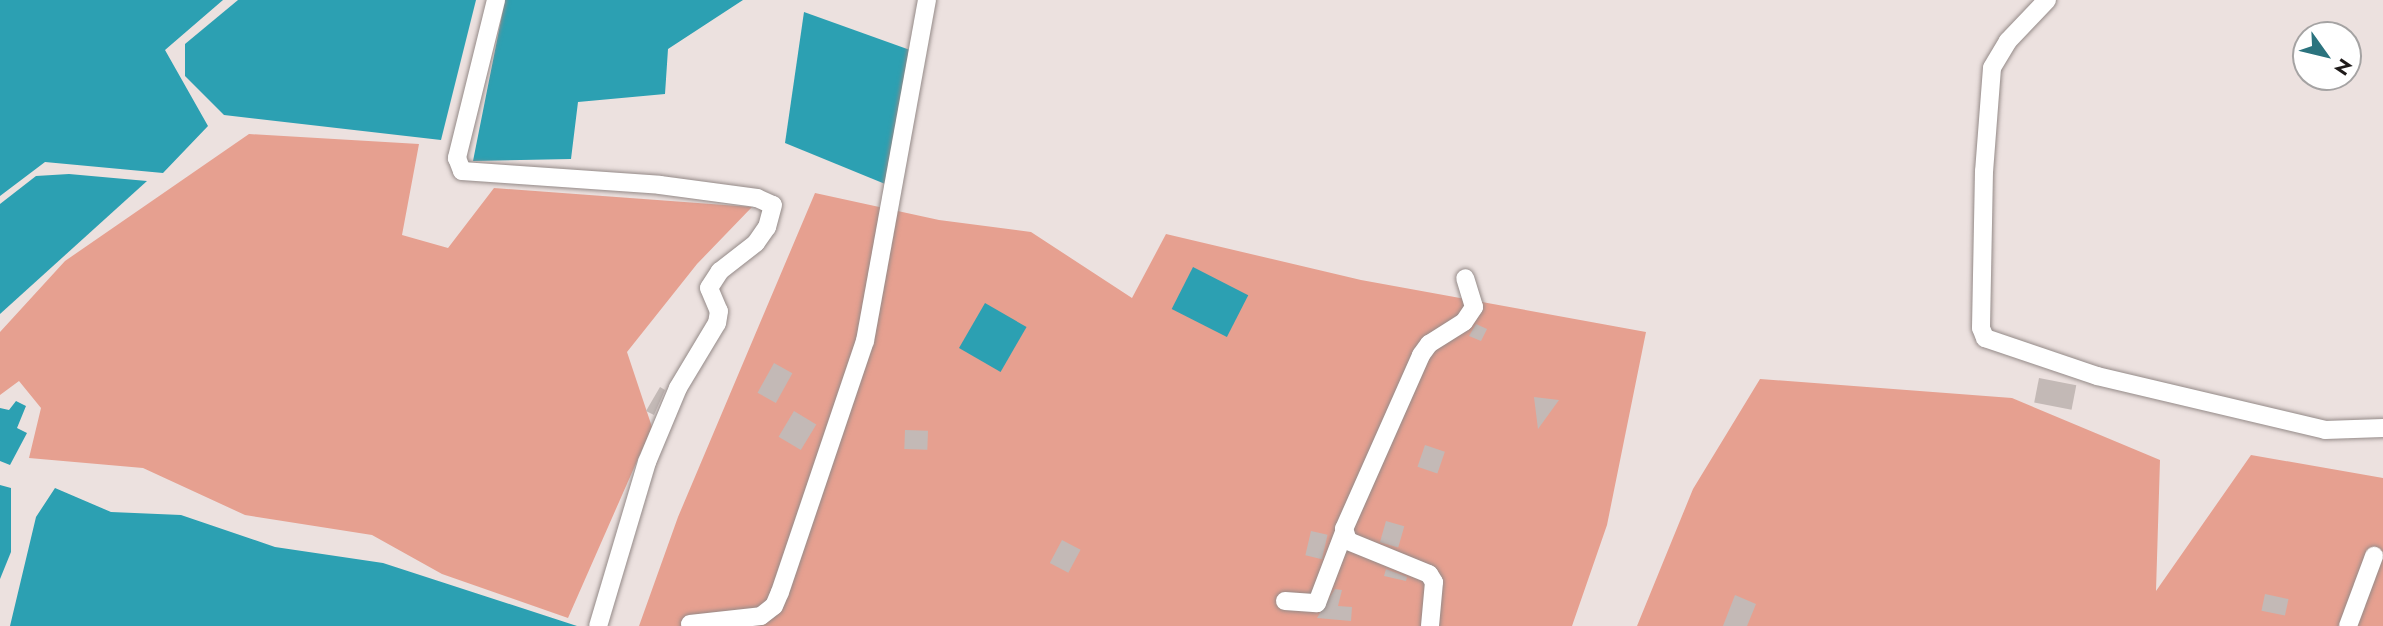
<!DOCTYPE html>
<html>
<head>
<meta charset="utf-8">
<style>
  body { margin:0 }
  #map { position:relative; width:2383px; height:626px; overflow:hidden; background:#ece1df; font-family:Jost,sans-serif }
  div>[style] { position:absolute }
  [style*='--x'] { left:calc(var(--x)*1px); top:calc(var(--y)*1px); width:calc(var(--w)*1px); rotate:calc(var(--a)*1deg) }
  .green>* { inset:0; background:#e6a090 }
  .water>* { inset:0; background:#2ca0b2; transform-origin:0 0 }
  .building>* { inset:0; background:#c3b9b6; transform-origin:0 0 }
  .roads { filter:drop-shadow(0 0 2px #948a88) drop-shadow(0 0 2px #948a88) }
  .minor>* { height:18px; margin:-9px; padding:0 9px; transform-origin:9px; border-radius:9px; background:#fff }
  span { translate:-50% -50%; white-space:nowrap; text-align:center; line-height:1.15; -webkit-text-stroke:5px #fff; paint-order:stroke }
  .north { position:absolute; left:2292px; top:21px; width:70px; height:70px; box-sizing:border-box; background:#fff; border:2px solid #a5a3a3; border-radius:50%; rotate:124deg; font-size:19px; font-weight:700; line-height:28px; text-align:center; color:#1e1a19 }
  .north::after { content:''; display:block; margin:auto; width:24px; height:32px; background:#2b737e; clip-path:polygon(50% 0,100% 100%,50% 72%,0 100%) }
</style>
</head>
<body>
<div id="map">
  <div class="green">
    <i style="clip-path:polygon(249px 134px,419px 144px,402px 235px,448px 248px,494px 188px,752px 207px,697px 264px,627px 352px,652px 427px,568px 618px,442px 574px,372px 535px,245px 515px,143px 468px,29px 458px,41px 408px,19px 381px,0 395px,0 332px,65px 261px)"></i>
    <i style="clip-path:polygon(815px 193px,939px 220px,1031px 232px,1132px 298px,1166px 234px,1361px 280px,1646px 332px,1607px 525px,1572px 626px,639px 626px,678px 517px)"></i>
    <i style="clip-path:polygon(1760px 379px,2012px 398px,2160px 460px,2156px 591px,2251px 455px,2383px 478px,2383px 626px,1637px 626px,1693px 489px)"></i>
  </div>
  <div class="water">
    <i style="clip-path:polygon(0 0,223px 0,165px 50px,208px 126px,163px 173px,45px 162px,0 196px)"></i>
    <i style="clip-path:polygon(238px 0,476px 0,441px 140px,224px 115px,185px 76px,185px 44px)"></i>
    <i style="clip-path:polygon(505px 0,743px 0,668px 49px,665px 94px,578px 102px,571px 159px,473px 161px)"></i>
    <i style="clip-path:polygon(804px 12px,910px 50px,890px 186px,785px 143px)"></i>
    <i style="clip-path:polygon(69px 174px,147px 181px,0 314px,0 204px,36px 176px)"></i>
    <i style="left:1193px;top:267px;width:62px;height:47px;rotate:27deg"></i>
    <i style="left:985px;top:303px;width:48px;height:52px;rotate:30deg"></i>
    <i style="clip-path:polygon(16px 401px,26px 406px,17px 428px,27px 433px,10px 465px,0 461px,0 408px,9px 410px)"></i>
    <i style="clip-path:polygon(0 485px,11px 488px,11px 552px,0 579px)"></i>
    <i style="clip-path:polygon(55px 488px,111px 512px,181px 515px,275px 547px,383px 563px,577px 626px,10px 626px,36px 517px)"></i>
  </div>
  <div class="building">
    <i style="clip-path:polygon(1476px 324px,1487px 329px,1481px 341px,1469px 336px)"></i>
    <i style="left:774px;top:363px;width:21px;height:34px;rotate:29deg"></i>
    <i style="left:2039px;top:378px;width:38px;height:25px;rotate:11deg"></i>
    <i style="clip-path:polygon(660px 387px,665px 390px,654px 415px,646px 411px)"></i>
    <i style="clip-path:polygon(1534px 397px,1559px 400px,1538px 429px)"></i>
    <i style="left:794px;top:411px;width:26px;height:30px;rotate:31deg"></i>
    <i style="left:905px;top:430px;width:23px;height:19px;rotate:2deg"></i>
    <i style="left:1425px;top:445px;width:21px;height:23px;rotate:19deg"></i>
    <i style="left:1386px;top:521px;width:19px;height:22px;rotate:16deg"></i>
    <i style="left:1311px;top:531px;width:17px;height:25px;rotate:13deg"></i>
    <i style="left:1062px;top:540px;width:21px;height:26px;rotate:28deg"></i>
    <i style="clip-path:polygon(1386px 569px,1407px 577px,1406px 581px,1384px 576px)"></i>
    <i style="clip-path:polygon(1335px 589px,1342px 590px,1338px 606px,1352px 607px,1351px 621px,1317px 618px)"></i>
    <i style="left:2265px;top:594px;width:24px;height:17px;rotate:12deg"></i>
    <i style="clip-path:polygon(1735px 595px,1756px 604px,1747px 626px,1723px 626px)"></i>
  </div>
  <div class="roads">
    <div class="minor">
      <i style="--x:496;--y:0;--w:163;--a:103.9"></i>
      <i style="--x:457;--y:158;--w:14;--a:69"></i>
      <i style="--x:462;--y:171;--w:198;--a:4"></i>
      <i style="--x:660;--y:185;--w:98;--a:7.6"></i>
      <i style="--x:757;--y:198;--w:17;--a:24"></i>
      <i style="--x:773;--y:205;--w:23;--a:105"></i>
      <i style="--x:767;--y:227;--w:19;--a:125"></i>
      <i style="--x:756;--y:243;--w:46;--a:142.1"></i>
      <i style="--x:720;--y:271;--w:20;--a:123"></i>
      <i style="--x:709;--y:288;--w:25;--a:67"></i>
      <i style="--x:719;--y:311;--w:12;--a:99"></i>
      <i style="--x:717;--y:323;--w:76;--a:121"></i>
      <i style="--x:678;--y:388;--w:80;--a:112.7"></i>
      <i style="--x:647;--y:462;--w:171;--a:106.6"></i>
      <i style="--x:2047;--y:0;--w:57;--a:133.6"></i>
      <i style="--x:2008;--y:41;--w:31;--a:121"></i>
      <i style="--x:1992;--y:68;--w:103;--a:94.4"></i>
      <i style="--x:1984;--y:171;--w:157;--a:91.1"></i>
      <i style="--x:1981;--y:328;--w:11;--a:68"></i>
      <i style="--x:1985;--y:338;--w:118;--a:18.7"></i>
      <i style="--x:2097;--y:376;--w:234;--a:13.3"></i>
      <i style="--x:2325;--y:430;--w:58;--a:-2"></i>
      <i style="--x:1285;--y:601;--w:32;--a:4"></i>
      <i style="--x:1317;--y:603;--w:73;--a:-69.1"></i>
      <i style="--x:690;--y:624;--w:71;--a:-6.4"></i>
      <i style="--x:761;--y:616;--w:16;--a:-38"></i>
      <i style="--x:774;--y:606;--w:15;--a:-67"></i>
      <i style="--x:780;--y:592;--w:265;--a:-71.3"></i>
      <i style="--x:865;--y:341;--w:347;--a:-79.7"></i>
      <i style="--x:1430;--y:626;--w:44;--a:-84.8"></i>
      <i style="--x:1434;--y:582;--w:9;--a:-122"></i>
      <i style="--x:1429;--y:574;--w:87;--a:-157.8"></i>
      <i style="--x:1348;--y:541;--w:13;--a:-108"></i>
      <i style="--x:1344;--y:529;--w:190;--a:-66.1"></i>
      <i style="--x:1421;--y:355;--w:14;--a:-54"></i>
      <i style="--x:1429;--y:344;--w:41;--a:-32.2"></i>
      <i style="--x:1464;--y:322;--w:18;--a:-56"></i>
      <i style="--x:1474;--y:307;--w:30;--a:-107"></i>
      <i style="--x:2348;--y:626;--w:75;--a:-69.6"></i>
    </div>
  </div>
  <div class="north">N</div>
</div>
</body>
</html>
